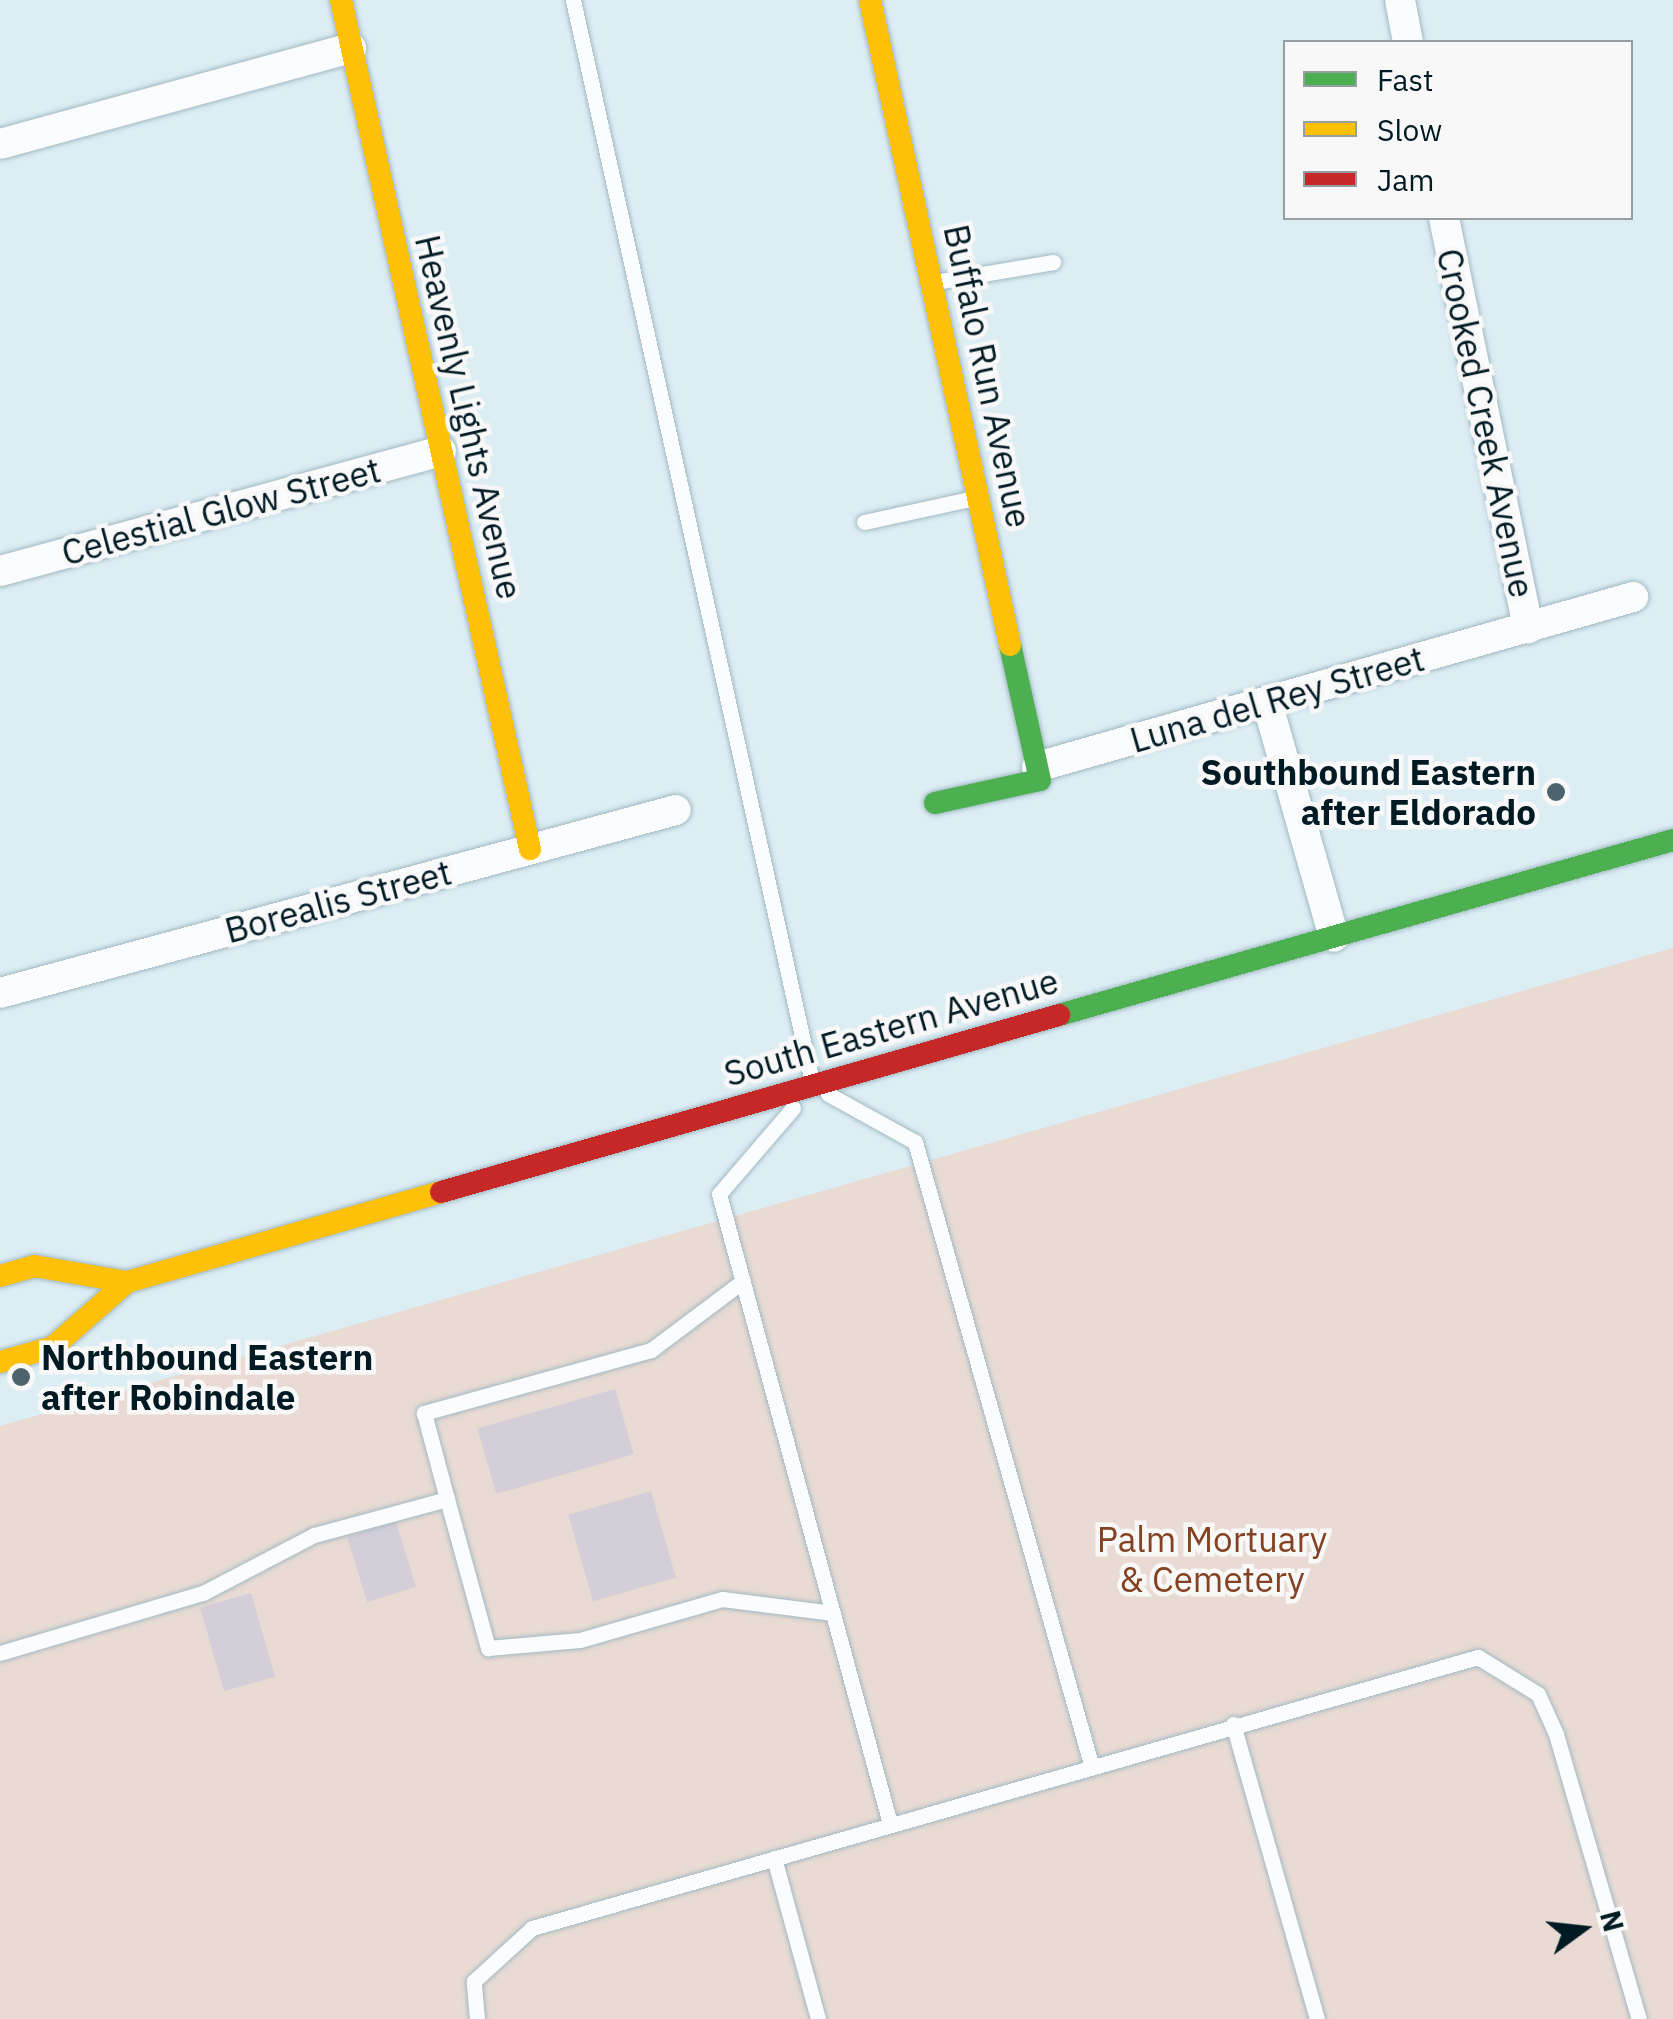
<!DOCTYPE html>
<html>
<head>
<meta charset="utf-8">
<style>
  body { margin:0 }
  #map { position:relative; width:1673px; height:2019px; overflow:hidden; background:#dcedf4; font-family:"IBM Plex Sans",sans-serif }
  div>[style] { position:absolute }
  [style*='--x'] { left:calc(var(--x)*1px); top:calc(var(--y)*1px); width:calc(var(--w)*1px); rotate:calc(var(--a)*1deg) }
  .green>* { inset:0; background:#e9dbd4 }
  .building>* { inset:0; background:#d3ced8; transform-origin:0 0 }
  .roads { filter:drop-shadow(0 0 2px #a1b9c2) drop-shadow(0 0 2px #a1b9c2) }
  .lane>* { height:15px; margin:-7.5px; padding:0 7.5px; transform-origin:7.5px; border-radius:7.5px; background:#fafcfd }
  .street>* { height:30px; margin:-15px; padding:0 15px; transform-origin:15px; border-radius:15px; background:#fafcfd }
  .fast>* { height:22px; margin:-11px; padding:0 11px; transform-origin:11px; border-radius:11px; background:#4caf50 }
  .slow>* { height:22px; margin:-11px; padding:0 11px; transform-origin:11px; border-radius:11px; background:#ffc107 }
  .jam>* { height:22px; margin:-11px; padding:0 11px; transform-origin:11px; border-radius:11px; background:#c62828 }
  .dots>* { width:28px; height:28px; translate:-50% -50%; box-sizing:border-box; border:5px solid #f8f8f8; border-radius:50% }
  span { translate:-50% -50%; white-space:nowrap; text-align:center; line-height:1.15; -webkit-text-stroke:9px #f8f8f8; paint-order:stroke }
  .street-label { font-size:35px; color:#001a24 }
  .poi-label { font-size:35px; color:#001a24; font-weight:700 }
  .right { translate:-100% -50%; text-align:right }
  .left { translate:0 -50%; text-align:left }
  .park-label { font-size:35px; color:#834221 }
  .legend { position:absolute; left:1283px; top:40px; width:350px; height:180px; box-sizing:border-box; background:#f8f8f8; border:2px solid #959fa3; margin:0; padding:12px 18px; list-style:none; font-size:30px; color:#001a24 }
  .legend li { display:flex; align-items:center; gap:20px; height:50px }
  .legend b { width:50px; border:2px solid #959fa3 }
  .north { position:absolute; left:1533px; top:1879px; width:100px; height:100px; -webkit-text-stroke:8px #f8f8f8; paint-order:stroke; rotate:75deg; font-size:28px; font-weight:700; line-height:40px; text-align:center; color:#001a24 }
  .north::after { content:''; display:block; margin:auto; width:35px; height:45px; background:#001a24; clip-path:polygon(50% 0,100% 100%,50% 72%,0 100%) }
</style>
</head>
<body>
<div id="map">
  <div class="green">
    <i style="clip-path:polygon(1673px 948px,1673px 2019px,0 2019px,0 1426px)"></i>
  </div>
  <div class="building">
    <i style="left:615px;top:1389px;width:68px;height:143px;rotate:74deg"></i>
    <i style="left:651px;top:1491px;width:90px;height:86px;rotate:74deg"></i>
    <i style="left:396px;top:1522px;width:68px;height:51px;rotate:73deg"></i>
    <i style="left:251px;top:1593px;width:87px;height:53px;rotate:74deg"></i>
  </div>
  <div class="roads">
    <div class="lane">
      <i style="--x:573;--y:0;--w:1108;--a:77.54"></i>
      <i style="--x:935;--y:282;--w:120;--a:-9.6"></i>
      <i style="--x:864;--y:522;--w:113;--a:-12.3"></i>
      <i style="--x:828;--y:1094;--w:99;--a:28.9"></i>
      <i style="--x:915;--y:1142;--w:646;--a:74.2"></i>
      <i style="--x:793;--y:1108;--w:113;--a:130.7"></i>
      <i style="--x:719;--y:1194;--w:653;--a:74.81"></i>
      <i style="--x:743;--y:1281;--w:115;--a:143.1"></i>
      <i style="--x:651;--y:1350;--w:236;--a:164.5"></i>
      <i style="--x:424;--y:1413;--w:89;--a:75"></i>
      <i style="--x:447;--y:1499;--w:155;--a:74.6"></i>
      <i style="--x:488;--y:1648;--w:92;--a:-5"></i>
      <i style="--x:580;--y:1640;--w:148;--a:-16.1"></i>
      <i style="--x:722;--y:1599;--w:112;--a:7.2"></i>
      <i style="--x:0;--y:1653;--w:212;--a:-16.5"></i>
      <i style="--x:203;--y:1593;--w:125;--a:-27.6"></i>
      <i style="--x:314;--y:1535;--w:138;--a:-15.1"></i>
      <i style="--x:1233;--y:1724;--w:307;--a:74.1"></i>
      <i style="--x:774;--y:1858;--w:167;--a:74.7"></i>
      <i style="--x:477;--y:2019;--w:38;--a:-95"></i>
      <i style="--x:474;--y:1981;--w:79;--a:-42.4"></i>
      <i style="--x:532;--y:1928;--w:984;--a:-15.99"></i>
      <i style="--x:1478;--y:1657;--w:70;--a:31.7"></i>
      <i style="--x:1538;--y:1694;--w:44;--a:65.8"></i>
      <i style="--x:1556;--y:1734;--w:297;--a:73.8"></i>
    </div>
    <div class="street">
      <i style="--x:1400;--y:0;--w:43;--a:79.2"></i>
      <i style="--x:0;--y:144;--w:364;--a:-15.3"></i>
      <i style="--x:1444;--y:218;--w:419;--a:78.4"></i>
      <i style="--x:0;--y:571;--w:457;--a:-15.2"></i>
      <i style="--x:1267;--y:702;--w:244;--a:74.1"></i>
      <i style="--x:1037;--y:767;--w:620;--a:-15.92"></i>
      <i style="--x:0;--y:993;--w:700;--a:-15.15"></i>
    </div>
    <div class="fast">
      <i style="--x:935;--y:803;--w:107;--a:-12.4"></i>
      <i style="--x:1040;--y:780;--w:138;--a:-102.5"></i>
      <i style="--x:1059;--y:1015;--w:638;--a:-15.91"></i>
    </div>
    <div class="slow">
      <i style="--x:341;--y:0;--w:870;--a:77.45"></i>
      <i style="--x:870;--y:0;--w:660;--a:77.75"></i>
      <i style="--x:0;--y:1276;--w:35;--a:-16"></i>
      <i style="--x:34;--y:1266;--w:94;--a:9.8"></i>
      <i style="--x:127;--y:1282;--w:327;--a:-16"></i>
      <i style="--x:0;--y:1362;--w:55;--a:-15.8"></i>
      <i style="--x:53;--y:1347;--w:98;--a:-41.3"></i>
    </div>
    <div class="jam">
      <i style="--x:441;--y:1192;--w:643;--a:-15.98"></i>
    </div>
  </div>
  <div class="dots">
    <i style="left:1556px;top:792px;background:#4d646d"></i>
    <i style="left:21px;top:1377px;background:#4d646d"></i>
  </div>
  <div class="street-label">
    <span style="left:988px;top:376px;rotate:78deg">Buffalo Run Avenue</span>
    <span style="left:469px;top:417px;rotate:77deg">Heavenly Lights Avenue</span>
    <span style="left:1486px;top:423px;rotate:78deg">Crooked Creek Avenue</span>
    <span style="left:221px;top:511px;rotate:-15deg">Celestial Glow Street</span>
    <span style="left:1277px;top:699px;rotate:-16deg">Luna del Rey Street</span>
    <span style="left:338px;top:901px;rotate:-15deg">Borealis Street</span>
    <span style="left:891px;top:1027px;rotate:-16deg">South Eastern Avenue</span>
  </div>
  <div class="poi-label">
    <span class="right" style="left:1536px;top:792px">Southbound Eastern<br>after Eldorado</span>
    <span class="left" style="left:41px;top:1377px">Northbound Eastern<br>after Robindale</span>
  </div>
  <div class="park-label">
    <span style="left:1212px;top:1559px">Palm Mortuary<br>&amp; Cemetery</span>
  </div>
  <ul class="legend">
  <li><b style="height:12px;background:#4caf50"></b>Fast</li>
  <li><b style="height:12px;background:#ffc107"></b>Slow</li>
  <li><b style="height:12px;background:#c62828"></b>Jam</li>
  </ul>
  <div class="north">N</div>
</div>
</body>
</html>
